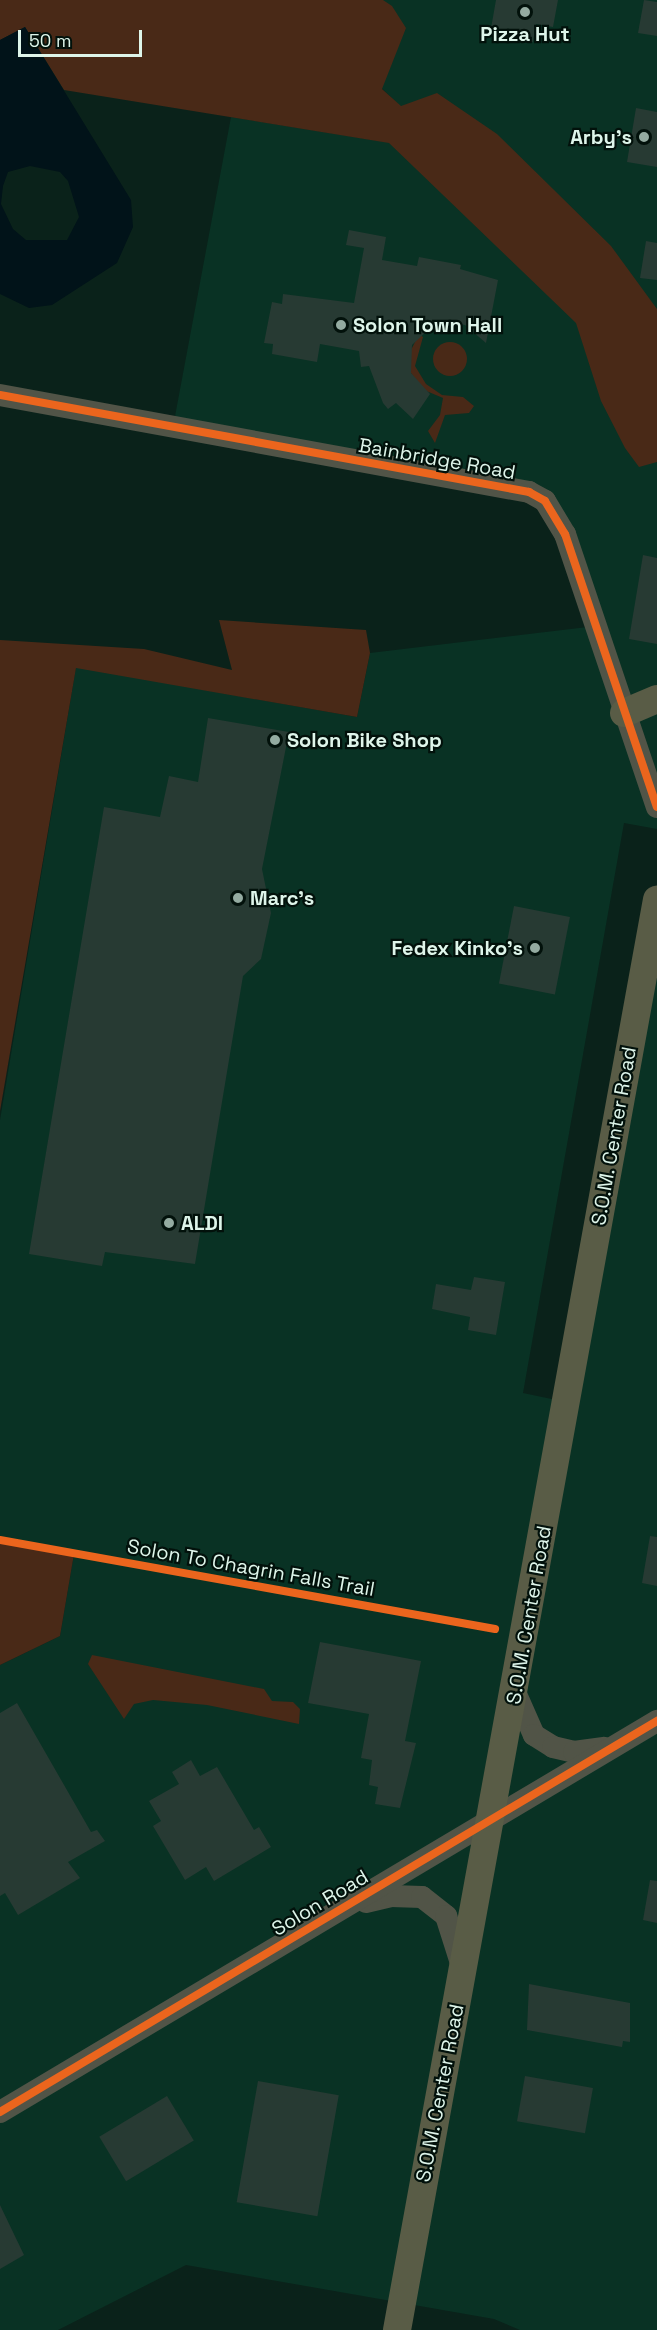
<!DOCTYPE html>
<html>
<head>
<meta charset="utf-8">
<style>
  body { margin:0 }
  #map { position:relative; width:657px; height:2330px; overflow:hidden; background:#0a221a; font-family:"Space Grotesk",sans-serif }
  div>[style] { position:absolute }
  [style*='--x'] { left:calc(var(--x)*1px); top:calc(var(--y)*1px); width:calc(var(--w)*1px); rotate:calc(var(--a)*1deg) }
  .built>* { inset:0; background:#093224 }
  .green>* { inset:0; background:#492917 }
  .round { border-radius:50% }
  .water>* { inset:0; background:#011319 }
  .building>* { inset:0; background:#273a33; transform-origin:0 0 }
  .minor>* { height:22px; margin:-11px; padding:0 11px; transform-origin:11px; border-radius:11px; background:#515447 }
  .major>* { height:28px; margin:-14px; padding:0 14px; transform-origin:14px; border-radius:14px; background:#595c46 }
  .cycleway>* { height:8px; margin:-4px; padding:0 4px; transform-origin:4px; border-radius:4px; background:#eb651d }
  .dots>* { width:16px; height:16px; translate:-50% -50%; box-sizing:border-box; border:3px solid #02110b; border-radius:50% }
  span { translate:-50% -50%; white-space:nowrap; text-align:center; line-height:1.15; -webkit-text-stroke:4.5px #02110b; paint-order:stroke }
  .poi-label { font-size:20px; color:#def5ea; font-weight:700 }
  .right { translate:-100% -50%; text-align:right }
  .left { translate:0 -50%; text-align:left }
  .street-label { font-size:20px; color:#def5ea }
  .scale { position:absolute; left:18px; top:30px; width:124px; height:27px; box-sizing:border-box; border:3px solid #def5ea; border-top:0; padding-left:8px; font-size:18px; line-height:21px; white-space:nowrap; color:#def5ea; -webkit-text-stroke:4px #02110b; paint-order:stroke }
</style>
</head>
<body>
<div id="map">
  <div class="built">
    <i style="clip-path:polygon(290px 0,657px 0,657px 829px,624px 823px,523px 1393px,566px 1402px,657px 899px,657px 2330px,520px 2330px,494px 2319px,186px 2265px,58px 2330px,0 2330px,0 1665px,60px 1636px,74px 1554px,0 1540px,0 1120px,76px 667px,357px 717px,370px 653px,596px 626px,545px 501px,173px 427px,231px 117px,448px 152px)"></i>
  </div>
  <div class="green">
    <i style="clip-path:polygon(0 0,383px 0,392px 6px,406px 28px,382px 89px,401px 106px,437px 93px,497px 134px,611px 246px,657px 309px,657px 462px,639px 467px,625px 448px,601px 401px,576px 323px,389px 143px,64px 90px,25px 27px,0 40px)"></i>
    <i style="clip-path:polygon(419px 334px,423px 337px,415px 366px,426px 384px,442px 395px,463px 397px,474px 406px,469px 413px,445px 415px,435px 443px,428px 431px,440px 415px,443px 398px,424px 390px,411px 373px,410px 352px)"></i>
    <i class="round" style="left:433px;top:342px;width:34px;height:34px"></i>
    <i style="clip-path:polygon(219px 620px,366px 630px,370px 653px,357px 717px,76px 668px,0 1111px,0 640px,144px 649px,232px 670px)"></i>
    <i style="clip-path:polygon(0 1540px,74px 1554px,60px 1636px,0 1665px)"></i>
    <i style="clip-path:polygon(92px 1655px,264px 1689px,272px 1701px,293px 1702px,300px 1709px,299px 1724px,207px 1705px,153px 1700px,134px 1704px,124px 1719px,88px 1664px)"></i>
  </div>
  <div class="water">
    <i style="clip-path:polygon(evenodd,25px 27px,131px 200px,133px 227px,117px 263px,52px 305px,29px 308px,0 294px,0 40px,25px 27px,30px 166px,60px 172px,68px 181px,79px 217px,67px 240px,26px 240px,13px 229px,1px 204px,3px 186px,8px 172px,30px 166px)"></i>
  </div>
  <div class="building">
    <i style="clip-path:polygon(496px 0,558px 0,553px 27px,536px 24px,533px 42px,490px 34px)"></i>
    <i style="clip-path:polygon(644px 0,657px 2px,657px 36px,638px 33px)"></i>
    <i style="clip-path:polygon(636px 108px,657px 112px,657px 167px,627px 162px)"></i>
    <i style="clip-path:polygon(349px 230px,386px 237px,382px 260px,417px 266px,419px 257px,461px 265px,460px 269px,498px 280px,486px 343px,465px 325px,447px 322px,429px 329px,412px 345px,411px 373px,430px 394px,413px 419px,396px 403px,388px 409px,383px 403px,369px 366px,361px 367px,359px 351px,320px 344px,317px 362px,272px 354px,273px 344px,264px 343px,272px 302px,282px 304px,283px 294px,354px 303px,364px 248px,346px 245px)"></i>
    <i style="clip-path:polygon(646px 241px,657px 243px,657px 280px,640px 278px)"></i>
    <i style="clip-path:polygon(643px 555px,657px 558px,657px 644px,629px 639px)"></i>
    <i style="clip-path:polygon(208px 718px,289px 732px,262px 869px,271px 913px,261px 959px,243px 976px,195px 1264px,105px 1252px,102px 1266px,29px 1254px,104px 807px,160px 817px,169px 776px,198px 782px)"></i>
    <i style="left:514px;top:906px;width:57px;height:79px;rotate:11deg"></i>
    <i style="clip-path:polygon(474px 1277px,505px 1282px,496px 1335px,468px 1330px,470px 1317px,432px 1309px,436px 1284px,471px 1290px)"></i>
    <i style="clip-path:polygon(650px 1536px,657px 1537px,657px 1586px,642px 1583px)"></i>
    <i style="clip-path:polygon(320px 1642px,421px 1661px,405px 1741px,416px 1743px,400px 1808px,375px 1804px,378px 1787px,369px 1785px,372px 1760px,361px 1758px,369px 1714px,308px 1703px)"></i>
    <i style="clip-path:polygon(17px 1703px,91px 1832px,97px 1830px,105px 1841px,68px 1862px,80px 1878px,18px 1915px,5px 1893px,0 1896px,0 1713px)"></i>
    <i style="clip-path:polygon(191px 1760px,200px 1776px,217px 1767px,254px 1830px,259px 1827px,271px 1847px,214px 1881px,206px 1867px,185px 1880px,153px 1826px,161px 1821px,149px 1801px,179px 1784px,172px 1772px)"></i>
    <i style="clip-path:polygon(650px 1880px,657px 1881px,657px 1923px,643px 1920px)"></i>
    <i style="clip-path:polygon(529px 1984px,630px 2003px,630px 2042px,623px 2041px,622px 2047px,527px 2030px)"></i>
    <i style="left:525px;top:2076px;width:69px;height:46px;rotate:10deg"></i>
    <i style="left:258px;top:2081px;width:82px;height:123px;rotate:10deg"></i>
    <i style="left:167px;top:2096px;width:52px;height:79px;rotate:59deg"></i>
    <i style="clip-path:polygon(0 2205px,24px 2255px,0 2269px)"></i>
  </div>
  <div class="minor">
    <i style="--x:0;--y:395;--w:538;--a:10.39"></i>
    <i style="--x:529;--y:492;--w:18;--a:29"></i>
    <i style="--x:545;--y:501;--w:39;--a:59"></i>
    <i style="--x:565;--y:534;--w:288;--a:71.4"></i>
    <i style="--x:515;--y:1692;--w:47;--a:66.2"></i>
    <i style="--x:534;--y:1735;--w:22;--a:32"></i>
    <i style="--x:553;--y:1747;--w:22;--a:13"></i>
    <i style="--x:574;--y:1752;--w:30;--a:-8"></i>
    <i style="--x:366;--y:1902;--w:26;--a:-13"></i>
    <i style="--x:391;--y:1896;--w:31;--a:2"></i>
    <i style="--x:422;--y:1897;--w:31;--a:38"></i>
    <i style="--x:446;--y:1916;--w:52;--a:72.3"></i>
    <i style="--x:0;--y:2112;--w:765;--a:-30.76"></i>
  </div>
  <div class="major">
    <i style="--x:624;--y:713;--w:36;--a:-23"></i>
    <i style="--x:397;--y:2330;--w:1454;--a:-79.7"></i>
  </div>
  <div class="cycleway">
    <i style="--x:0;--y:395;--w:538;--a:10.39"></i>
    <i style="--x:529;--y:492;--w:18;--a:29"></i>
    <i style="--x:545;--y:501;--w:39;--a:59"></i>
    <i style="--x:565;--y:534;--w:288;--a:71.4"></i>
    <i style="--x:0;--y:1540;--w:503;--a:10.19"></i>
    <i style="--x:0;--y:2112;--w:765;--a:-30.76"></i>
  </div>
  <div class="dots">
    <i style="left:525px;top:12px;background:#94aba1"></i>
    <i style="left:644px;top:137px;background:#94aba1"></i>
    <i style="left:341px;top:325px;background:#94aba1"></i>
    <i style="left:275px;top:740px;background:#94aba1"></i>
    <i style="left:238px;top:898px;background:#94aba1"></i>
    <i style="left:535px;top:948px;background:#94aba1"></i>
    <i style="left:169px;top:1223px;background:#94aba1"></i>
  </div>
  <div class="poi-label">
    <span style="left:525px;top:34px">Pizza Hut</span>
    <span class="right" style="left:632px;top:137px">Arby's</span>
    <span class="left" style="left:353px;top:325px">Solon Town Hall</span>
    <span class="left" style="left:287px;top:740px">Solon Bike Shop</span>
    <span class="left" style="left:250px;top:898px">Marc's</span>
    <span class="right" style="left:523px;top:948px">Fedex Kinko's</span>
    <span class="left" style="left:181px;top:1223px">ALDI</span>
  </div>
  <div class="street-label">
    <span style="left:437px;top:459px;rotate:10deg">Bainbridge Road</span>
    <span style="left:614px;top:1136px;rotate:-80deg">S.O.M. Center Road</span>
    <span style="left:251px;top:1568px;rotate:10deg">Solon To Chagrin Falls Trail</span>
    <span style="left:529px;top:1615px;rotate:-80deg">S.O.M. Center Road</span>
    <span style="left:320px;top:1903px;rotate:-31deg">Solon Road</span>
    <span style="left:440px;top:2093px;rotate:-79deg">S.O.M. Center Road</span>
  </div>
  <div class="scale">50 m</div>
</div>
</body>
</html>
